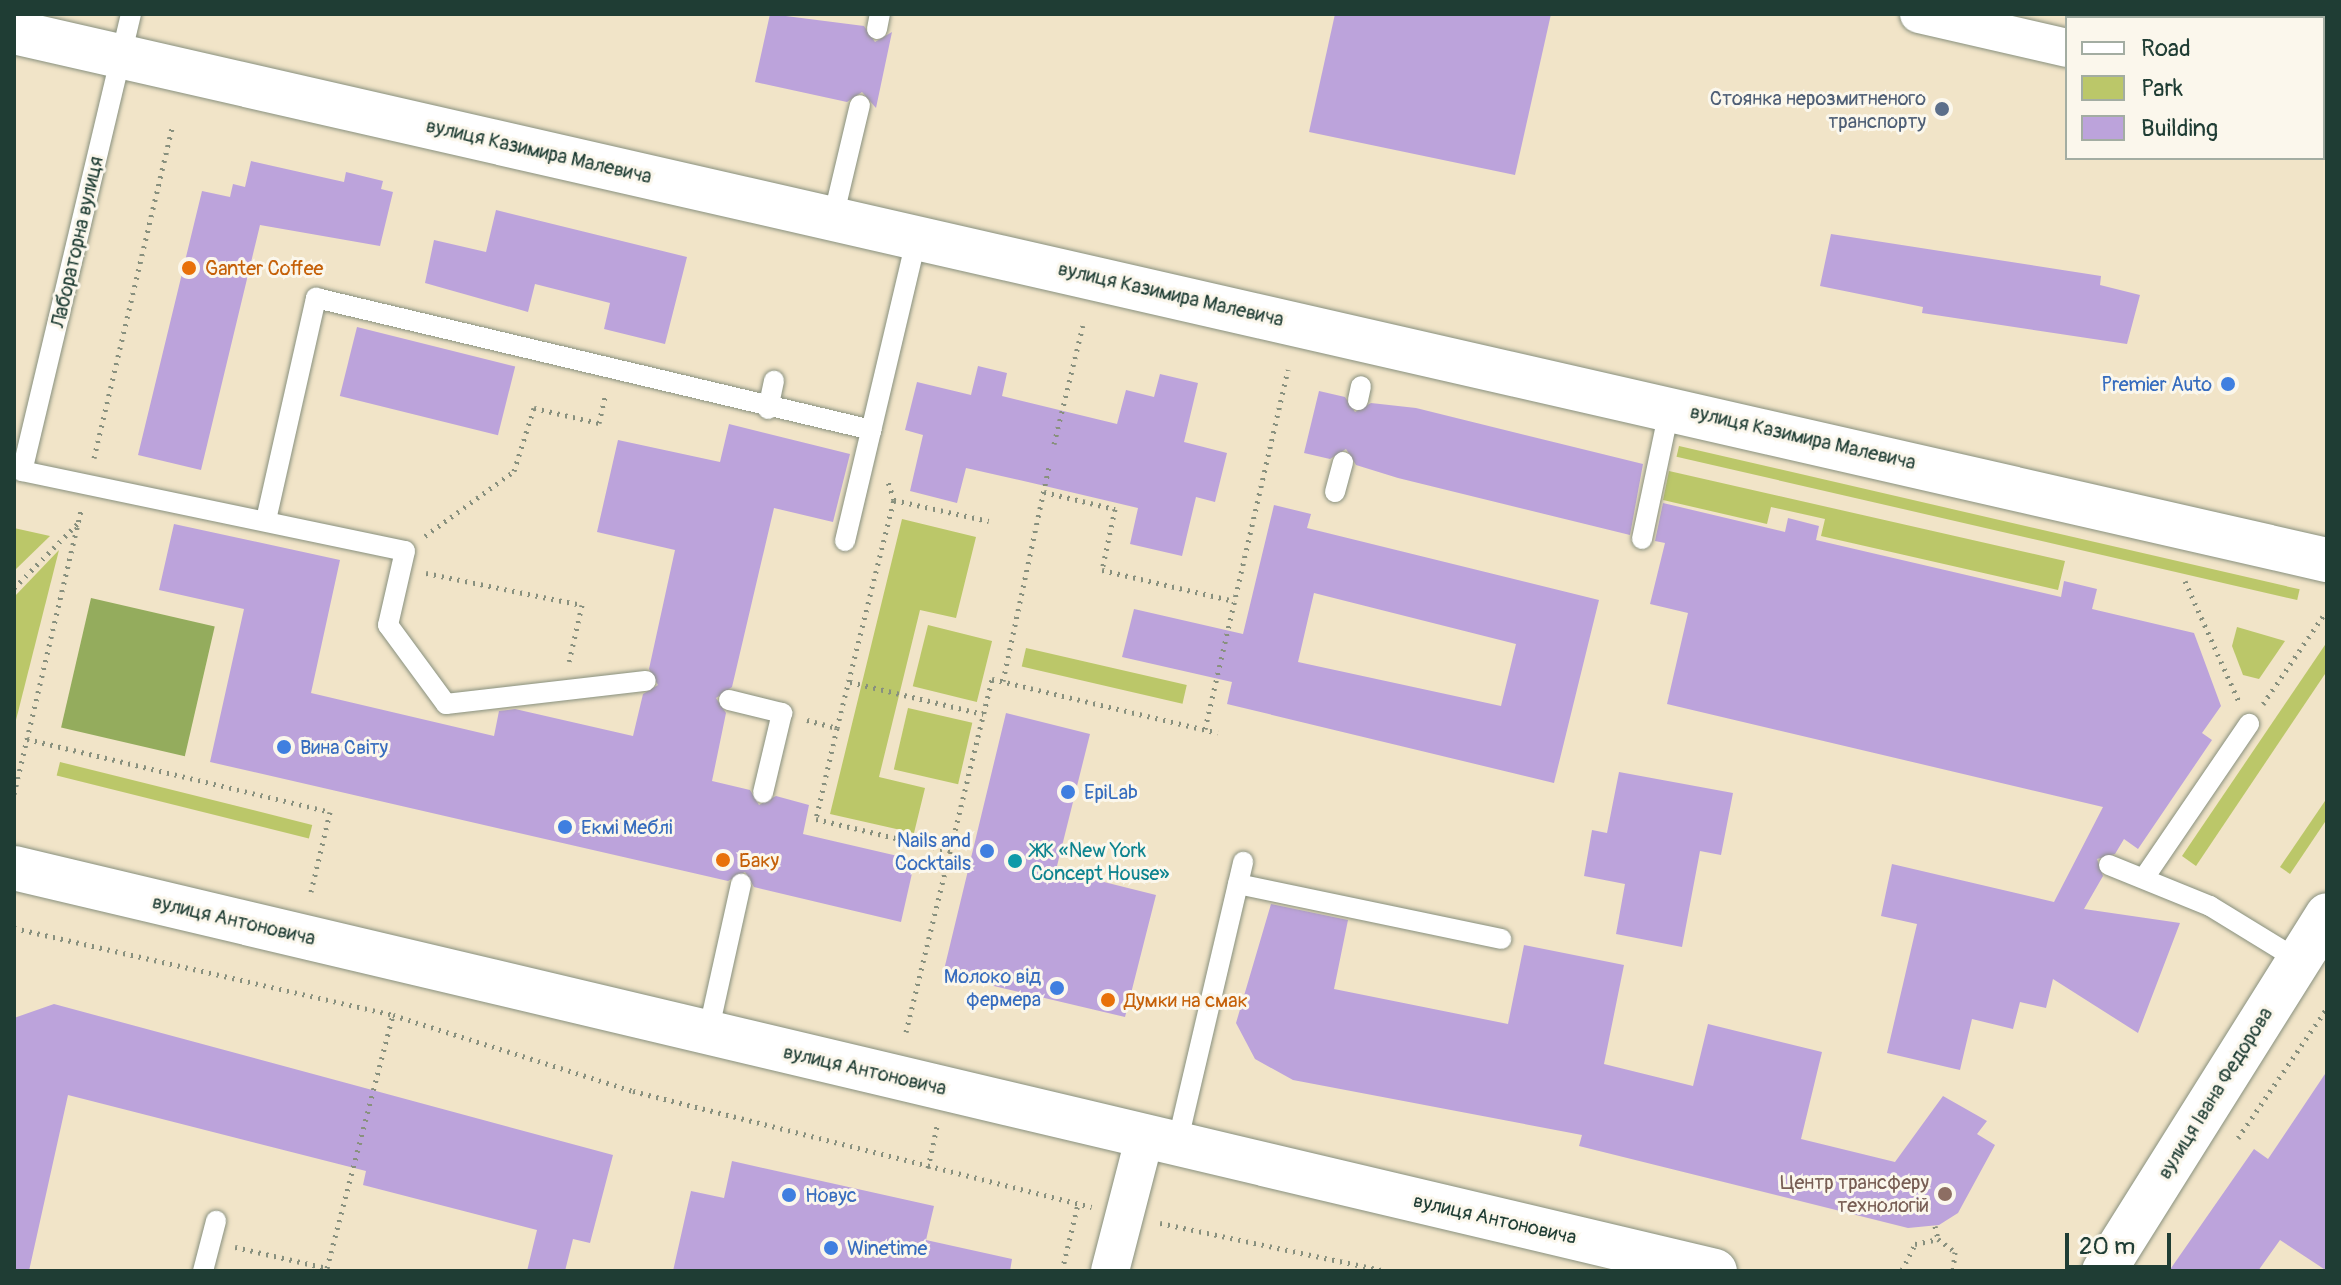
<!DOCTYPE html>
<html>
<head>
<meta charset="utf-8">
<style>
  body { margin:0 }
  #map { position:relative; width:2341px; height:1285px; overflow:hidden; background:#f1e4c8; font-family:Pangolin,sans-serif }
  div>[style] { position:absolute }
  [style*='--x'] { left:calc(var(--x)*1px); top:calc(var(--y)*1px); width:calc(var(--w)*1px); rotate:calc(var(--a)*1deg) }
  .green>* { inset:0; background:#bbc769; transform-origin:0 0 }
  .forest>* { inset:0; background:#94ac5d; transform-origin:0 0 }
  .building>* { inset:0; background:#bca3db; transform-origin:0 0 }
  .path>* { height:5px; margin-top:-2.5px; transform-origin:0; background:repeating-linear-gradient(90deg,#88907e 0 2px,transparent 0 8px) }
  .roads { filter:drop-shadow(0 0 2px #88907e) drop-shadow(0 0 2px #88907e) }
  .service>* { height:20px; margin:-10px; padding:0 10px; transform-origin:10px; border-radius:10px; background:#fff }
  .minor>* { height:38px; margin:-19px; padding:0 19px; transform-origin:19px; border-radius:19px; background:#fff }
  .secondary>* { height:44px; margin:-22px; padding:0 22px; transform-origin:22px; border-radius:22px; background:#fff }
  .primary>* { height:44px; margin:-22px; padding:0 22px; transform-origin:22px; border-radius:22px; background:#fff }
  .dots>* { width:22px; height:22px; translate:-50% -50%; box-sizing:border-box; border:4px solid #fbf7ec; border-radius:50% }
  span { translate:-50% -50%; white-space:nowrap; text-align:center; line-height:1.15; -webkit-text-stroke:6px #fbf7ec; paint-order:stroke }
  .service-label { font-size:20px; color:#4e5e75 }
  .right { translate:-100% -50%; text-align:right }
  .street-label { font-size:20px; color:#1f3d34 }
  .food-label { font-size:20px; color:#c56008 }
  .left { translate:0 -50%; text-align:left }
  .shop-label { font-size:20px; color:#366cbe }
  .culture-label { font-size:20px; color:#0d838f }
  .education-label { font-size:20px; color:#785e54 }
  .frame { position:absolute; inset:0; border:16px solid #1f3d34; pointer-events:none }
  .legend { position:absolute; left:2065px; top:16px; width:260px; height:144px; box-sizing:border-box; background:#fbf7ec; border:2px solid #a3ada2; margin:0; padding:10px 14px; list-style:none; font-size:24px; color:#1f3d34 }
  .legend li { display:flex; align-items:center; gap:16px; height:40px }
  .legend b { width:40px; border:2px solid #a3ada2 }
  .scale { position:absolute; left:2065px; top:1233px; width:106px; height:36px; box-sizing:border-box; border:4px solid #1f3d34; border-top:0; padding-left:10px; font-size:24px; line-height:28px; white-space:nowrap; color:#1f3d34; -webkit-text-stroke:6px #fbf7ec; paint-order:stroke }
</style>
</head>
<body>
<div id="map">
  <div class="green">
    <i style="left:1679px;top:446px;width:637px;height:11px;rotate:13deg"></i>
    <i style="clip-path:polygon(1669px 471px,2065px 561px,2058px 590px,1821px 536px,1825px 519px,1771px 507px,1767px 524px,1663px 500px)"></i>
    <i style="clip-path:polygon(902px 519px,976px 537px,956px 618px,920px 610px,879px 777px,925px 788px,914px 833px,830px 814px)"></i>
    <i style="clip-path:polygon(14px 528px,50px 536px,14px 571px)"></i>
    <i style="clip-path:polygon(59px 550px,15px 724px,14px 597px)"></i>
    <i style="left:928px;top:625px;width:66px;height:63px;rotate:14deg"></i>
    <i style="clip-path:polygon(2237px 627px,2285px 641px,2259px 679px,2243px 675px,2232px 646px)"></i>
    <i style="clip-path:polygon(2327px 642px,2327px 671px,2196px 866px,2182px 856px)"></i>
    <i style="left:1026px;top:648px;width:165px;height:19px;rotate:13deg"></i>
    <i style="left:908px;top:708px;width:66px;height:63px;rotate:13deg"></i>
    <i style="left:60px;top:762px;width:260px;height:14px;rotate:14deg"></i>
    <i style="clip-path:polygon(2327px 798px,2327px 819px,2290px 874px,2280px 867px)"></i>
  </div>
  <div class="forest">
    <i style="left:91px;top:598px;width:127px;height:133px;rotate:13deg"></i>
  </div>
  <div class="building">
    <i style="clip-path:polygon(770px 14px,864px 26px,875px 42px,892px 32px,876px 108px,862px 92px,847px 102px,755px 82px)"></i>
    <i style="clip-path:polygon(1335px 14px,1551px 14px,1515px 175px,1309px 132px)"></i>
    <i style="clip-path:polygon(251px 161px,344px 182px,346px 172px,383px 181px,381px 189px,393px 192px,380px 246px,260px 225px,201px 470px,138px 455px,202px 191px,230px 197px,233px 184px,245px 187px)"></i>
    <i style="clip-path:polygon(496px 210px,687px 257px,665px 344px,604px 329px,610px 303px,535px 284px,528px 312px,425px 283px,434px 240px,486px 252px)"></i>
    <i style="clip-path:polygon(1831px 234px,2101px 276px,2100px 285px,2140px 295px,2127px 344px,1922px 313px,1923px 307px,1820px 286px)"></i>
    <i style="left:357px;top:327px;width:163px;height:71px;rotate:14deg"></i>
    <i style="clip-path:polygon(978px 366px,1007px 373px,1002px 396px,1117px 424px,1126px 390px,1154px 397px,1160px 374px,1198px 383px,1184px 442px,1227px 453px,1215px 502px,1196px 497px,1182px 556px,1130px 544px,1138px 508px,1028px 482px,966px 468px,957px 503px,910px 491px,923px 435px,905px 430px,917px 382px,971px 395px)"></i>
    <i style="clip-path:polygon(1319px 391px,1345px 397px,1355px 412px,1371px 403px,1416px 408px,1643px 464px,1630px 535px,1398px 478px,1356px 465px,1346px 449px,1330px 459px,1304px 453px)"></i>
    <i style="clip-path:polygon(729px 424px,850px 454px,833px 522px,774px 508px,732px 687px,716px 698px,726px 713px,712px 781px,750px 790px,759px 805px,776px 796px,809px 805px,803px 834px,915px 860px,901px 922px,754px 887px,745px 872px,728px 881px,210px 762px,244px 609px,159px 590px,174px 524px,340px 560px,311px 693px,494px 736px,499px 711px,515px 709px,633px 736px,643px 694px,658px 685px,649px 669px,675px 550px,597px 532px,618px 440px,720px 462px)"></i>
    <i style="clip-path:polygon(1663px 503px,1785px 532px,1788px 518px,1819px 526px,1816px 540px,2061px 597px,2064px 581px,2097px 589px,2092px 609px,2194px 633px,2221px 706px,2202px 733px,2212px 740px,2138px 849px,2124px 839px,2115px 854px,2097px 859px,2103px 876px,2084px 909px,2180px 923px,2138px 1033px,2053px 979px,2046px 1008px,2020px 1002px,2013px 1029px,1972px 1019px,1960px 1070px,1887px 1053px,1917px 924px,1881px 916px,1892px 864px,2054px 902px,2103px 807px,1667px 704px,1688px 613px,1650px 604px,1665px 543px,1655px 541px)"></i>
    <i style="clip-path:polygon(evenodd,1274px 505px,1311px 514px,1307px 528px,1599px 600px,1554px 783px,1227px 704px,1232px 682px,1122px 657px,1134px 609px,1243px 634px,1274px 505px,1314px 593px,1516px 644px,1501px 706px,1298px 662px,1314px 593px)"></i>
    <i style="clip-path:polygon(1006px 713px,1090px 734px,1056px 870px,1156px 895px,1125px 1017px,943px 974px)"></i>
    <i style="clip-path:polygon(1619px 772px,1733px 793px,1721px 855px,1700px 851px,1682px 947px,1616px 934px,1625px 884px,1584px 876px,1592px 830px,1607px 833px)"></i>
    <i style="clip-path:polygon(1271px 904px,1348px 920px,1334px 989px,1508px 1024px,1524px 945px,1624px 965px,1604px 1064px,1693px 1086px,1708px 1024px,1822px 1052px,1801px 1139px,1895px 1162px,1943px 1096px,1987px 1121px,1977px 1134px,1995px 1145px,1958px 1213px,1939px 1225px,1908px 1228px,1579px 1146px,1582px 1135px,1293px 1080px,1255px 1059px,1236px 1023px)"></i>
    <i style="clip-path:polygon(54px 1004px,613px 1155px,590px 1243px,573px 1239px,565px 1271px,527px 1271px,537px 1230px,363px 1185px,366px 1171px,68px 1095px,29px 1271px,14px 1271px,14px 1018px)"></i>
    <i style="clip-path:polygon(2327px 1071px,2327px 1271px,2280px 1240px,2258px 1271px,2169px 1271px,2254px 1149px,2268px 1159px)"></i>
    <i style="clip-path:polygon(732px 1161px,934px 1206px,926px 1240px,1012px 1259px,1010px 1271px,673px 1271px,691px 1191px,724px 1198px)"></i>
  </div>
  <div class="path">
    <i style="--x:1054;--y:444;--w:122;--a:-76.3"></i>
    <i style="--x:94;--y:458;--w:340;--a:-76.7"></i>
    <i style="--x:1044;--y:492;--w:73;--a:13.5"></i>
    <i style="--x:1115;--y:509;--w:62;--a:102"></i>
    <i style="--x:1102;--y:570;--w:136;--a:13.2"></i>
    <i style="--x:894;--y:500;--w:97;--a:12.5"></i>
    <i style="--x:425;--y:536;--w:110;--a:-36.1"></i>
    <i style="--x:514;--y:471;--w:66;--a:-72.4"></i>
    <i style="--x:534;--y:408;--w:67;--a:13"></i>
    <i style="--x:599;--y:423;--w:31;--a:-77"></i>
    <i style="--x:426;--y:573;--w:159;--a:11.6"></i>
    <i style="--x:582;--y:605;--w:58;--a:102.8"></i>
    <i style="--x:2185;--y:581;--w:133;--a:65.9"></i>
    <i style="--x:14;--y:588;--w:91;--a:-45.4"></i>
    <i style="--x:1003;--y:681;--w:220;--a:-77.9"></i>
    <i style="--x:850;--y:682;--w:137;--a:13.5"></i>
    <i style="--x:2263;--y:704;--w:110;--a:-55.7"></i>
    <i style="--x:807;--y:720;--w:31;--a:15"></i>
    <i style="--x:837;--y:728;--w:235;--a:-76"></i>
    <i style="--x:894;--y:500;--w:20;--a:-108"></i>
    <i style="--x:837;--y:728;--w:93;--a:103"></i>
    <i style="--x:816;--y:819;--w:138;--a:13.4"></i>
    <i style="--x:1205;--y:729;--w:369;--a:-77"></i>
    <i style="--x:27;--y:739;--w:312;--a:13.5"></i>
    <i style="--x:330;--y:812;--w:82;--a:103.4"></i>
    <i style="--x:14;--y:794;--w:291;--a:-76.7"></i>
    <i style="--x:14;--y:928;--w:389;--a:12.9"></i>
    <i style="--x:393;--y:1015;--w:252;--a:17.6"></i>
    <i style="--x:633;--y:1091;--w:473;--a:14.2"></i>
    <i style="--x:906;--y:1032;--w:363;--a:-76.3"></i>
    <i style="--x:992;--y:679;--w:232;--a:13.4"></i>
    <i style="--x:2238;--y:1138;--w:158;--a:-55.6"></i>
    <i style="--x:928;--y:1168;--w:43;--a:-77.9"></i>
    <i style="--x:1160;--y:1223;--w:231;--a:12"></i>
    <i style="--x:1935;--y:1226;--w:13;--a:77"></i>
    <i style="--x:1938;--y:1239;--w:21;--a:37"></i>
    <i style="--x:1955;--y:1252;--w:19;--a:96"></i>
    <i style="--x:235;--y:1247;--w:94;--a:12.9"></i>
    <i style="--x:327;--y:1268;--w:261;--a:-75.4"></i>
    <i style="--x:1902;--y:1270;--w:29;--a:-63"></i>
    <i style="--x:1915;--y:1244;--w:24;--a:-12"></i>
    <i style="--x:1062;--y:1271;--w:69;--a:-76.6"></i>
  </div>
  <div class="roads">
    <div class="service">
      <i style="--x:131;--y:14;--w:470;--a:103.4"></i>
      <i style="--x:22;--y:471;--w:391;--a:11.8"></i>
      <i style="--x:405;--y:551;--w:76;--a:102.9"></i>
      <i style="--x:388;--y:625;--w:98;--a:53.7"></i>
      <i style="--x:446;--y:704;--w:201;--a:-6.6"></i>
      <i style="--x:877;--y:29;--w:15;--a:-79"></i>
      <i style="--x:833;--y:218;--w:116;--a:-76.6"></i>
      <i style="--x:1358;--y:400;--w:14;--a:-78"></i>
      <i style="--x:768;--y:409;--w:29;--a:-78"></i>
      <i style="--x:1335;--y:492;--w:31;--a:-75"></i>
      <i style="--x:266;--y:520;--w:228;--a:-77.3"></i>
      <i style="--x:316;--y:298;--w:571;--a:13.36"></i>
      <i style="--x:1642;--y:539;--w:136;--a:-78.1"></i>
      <i style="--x:845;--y:541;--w:312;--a:-76.7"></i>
      <i style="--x:729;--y:700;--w:55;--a:13.8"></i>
      <i style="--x:782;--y:713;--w:82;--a:103.4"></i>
      <i style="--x:2109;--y:865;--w:109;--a:22.1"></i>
      <i style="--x:2210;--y:906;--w:103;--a:31.5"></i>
      <i style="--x:2146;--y:875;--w:183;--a:-55.7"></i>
      <i style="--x:1238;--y:884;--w:269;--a:11.8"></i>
      <i style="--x:708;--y:1033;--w:153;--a:-77.5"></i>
      <i style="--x:1177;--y:1144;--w:290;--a:-76.8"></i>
      <i style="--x:203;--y:1271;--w:52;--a:-75.4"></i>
    </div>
    <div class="minor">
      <i style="--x:1919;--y:14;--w:152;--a:12.9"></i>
      <i style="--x:2323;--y:107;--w:4;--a:14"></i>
      <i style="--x:1110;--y:1271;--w:139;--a:-75.5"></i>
    </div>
    <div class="secondary">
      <i style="--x:14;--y:32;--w:2372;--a:12.86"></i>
      <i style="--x:2104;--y:1271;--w:420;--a:-57.9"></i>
    </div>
    <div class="primary">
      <i style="--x:14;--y:868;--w:1748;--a:13.33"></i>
    </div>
  </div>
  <div class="dots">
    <i style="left:1942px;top:109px;background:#5c6f8a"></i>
    <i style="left:189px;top:268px;background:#e8710a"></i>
    <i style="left:2228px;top:384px;background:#3f7fe0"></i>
    <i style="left:284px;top:747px;background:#3f7fe0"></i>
    <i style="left:1068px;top:792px;background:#3f7fe0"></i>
    <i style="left:565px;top:827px;background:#3f7fe0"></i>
    <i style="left:987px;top:851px;background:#3f7fe0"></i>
    <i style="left:723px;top:860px;background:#e8710a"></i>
    <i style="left:1015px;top:861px;background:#0f9aa8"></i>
    <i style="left:1057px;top:988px;background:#3f7fe0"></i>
    <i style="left:1108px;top:1000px;background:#e8710a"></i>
    <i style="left:1945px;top:1194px;background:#8d6e63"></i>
    <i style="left:789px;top:1195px;background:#3f7fe0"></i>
    <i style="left:831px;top:1248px;background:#3f7fe0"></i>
  </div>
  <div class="service-label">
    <span class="right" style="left:1926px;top:110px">Стоянка нерозмитненого<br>транспорту</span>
  </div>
  <div class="street-label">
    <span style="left:539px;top:151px;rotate:13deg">вулиця Казимира Малевича</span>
    <span style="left:77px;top:242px;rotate:-77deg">Лабораторна вулиця</span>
    <span style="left:1171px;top:294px;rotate:13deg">вулиця Казимира Малевича</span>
    <span style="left:1803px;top:437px;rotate:13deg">вулиця Казимира Малевича</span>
    <span style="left:234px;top:920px;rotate:13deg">вулиця Антоновича</span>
    <span style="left:865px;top:1070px;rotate:13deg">вулиця Антоновича</span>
    <span style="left:2215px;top:1093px;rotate:-58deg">вулиця Івана Федорова</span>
    <span style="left:1495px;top:1219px;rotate:13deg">вулиця Антоновича</span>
  </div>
  <div class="food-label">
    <span class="left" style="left:205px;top:268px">Ganter Coffee</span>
    <span class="left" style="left:739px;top:860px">Баку</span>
    <span class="left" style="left:1124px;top:1000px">Думки на смак</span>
  </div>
  <div class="shop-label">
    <span class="right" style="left:2212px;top:384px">Premier Auto</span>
    <span class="left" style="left:300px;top:747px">Вина Світу</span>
    <span class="left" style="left:1084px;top:792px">EpiLab</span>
    <span class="left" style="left:581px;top:827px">Екмі Меблі</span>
    <span class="right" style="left:971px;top:852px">Nails and<br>Cocktails</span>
    <span class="right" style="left:1041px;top:988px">Молоко від<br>фермера</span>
    <span class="left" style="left:805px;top:1195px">Новус</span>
    <span class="left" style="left:847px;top:1248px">Winetime</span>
  </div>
  <div class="culture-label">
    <span class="left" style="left:1031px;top:862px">ЖК «New York<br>Concept House»</span>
  </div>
  <div class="education-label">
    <span class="right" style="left:1929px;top:1194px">Центр трансферу<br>технологій</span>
  </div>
  <div class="frame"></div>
  <ul class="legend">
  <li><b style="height:10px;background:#fff"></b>Road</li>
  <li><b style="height:22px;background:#bbc769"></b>Park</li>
  <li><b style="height:22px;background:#bca3db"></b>Building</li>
  </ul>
  <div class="scale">20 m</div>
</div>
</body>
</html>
